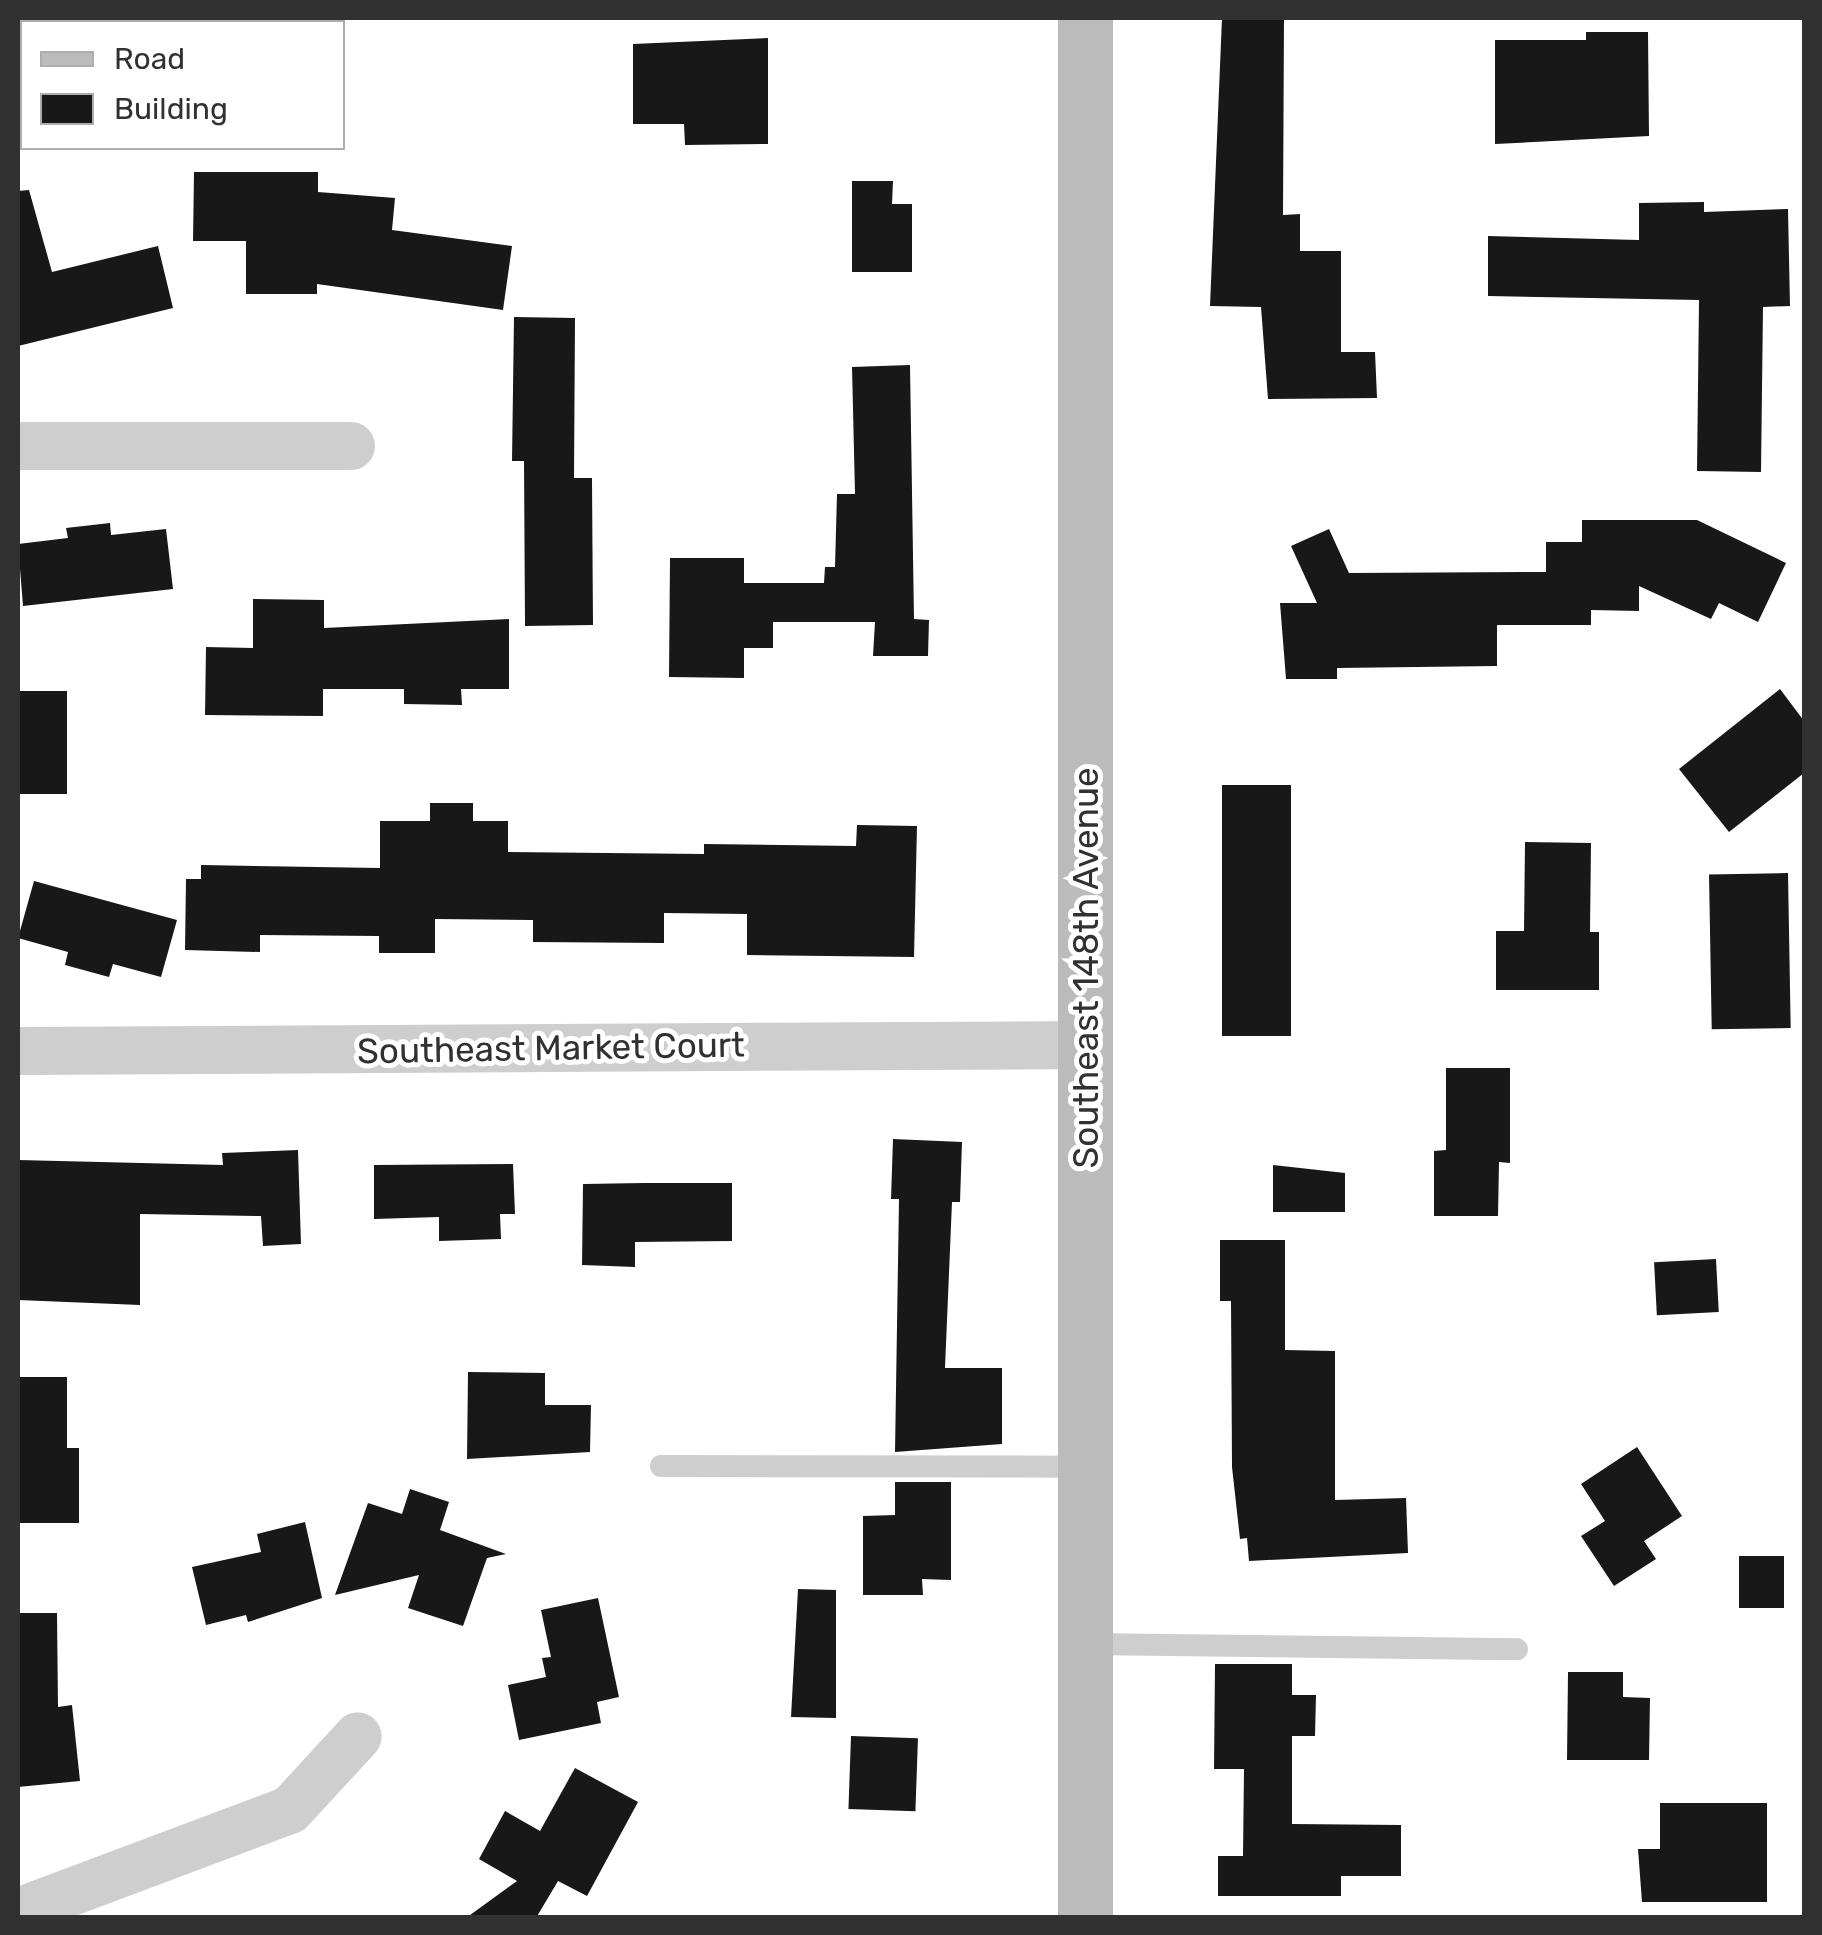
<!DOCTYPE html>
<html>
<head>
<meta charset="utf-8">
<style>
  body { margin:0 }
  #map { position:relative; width:1822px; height:1935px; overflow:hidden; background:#fff; font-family:Rubik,sans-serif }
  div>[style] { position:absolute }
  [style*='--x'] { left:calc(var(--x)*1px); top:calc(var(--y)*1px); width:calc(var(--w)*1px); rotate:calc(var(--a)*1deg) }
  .building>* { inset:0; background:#181818; transform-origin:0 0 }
  .lane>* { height:22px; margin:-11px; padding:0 11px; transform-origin:11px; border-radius:11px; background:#cecece }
  .street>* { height:48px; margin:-24px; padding:0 24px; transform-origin:24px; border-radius:24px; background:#cecece }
  .secondary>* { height:55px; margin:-27.5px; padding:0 27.5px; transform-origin:27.5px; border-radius:27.5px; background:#bbb }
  span { translate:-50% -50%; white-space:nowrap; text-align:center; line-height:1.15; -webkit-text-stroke:10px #fff; paint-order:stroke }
  .street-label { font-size:35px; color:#313131 }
  .frame { position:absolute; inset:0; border:20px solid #313131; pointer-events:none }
  .legend { position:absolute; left:20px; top:20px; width:325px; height:130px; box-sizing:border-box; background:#fff; border:2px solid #adadad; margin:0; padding:12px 18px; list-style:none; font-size:30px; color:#313131 }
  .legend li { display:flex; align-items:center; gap:20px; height:50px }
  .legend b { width:50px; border:2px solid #adadad }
</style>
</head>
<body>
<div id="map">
  <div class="building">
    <i style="clip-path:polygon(1222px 18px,1284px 18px,1283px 215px,1300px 214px,1300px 251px,1341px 251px,1341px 352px,1375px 352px,1377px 398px,1268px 399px,1261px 307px,1210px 306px)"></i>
    <i style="clip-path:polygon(1586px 32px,1648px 32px,1649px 136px,1495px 144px,1495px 40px,1586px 40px)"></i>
    <i style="clip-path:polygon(768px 38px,768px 144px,685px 145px,684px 124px,633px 124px,633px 44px)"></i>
    <i style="clip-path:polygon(194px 172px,318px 172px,318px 192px,395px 198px,392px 230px,512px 246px,503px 310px,317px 284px,317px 294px,246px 294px,246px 241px,193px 241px)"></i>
    <i style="clip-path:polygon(852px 181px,893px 181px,892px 204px,912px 204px,912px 272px,852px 272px)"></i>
    <i style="clip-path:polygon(29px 190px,52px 272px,158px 246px,173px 308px,18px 346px,18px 191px)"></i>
    <i style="clip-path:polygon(1704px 202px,1704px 212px,1788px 209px,1790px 306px,1763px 307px,1761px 472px,1697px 471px,1699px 300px,1488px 296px,1488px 236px,1639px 240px,1639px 203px)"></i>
    <i style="clip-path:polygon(514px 317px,575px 318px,574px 478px,592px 478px,593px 625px,525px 626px,524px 461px,512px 461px)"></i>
    <i style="clip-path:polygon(910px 365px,914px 619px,929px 620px,928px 656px,873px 656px,875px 622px,773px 622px,773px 648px,744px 648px,744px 678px,669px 677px,670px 558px,744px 558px,744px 583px,824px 583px,825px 567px,835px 567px,837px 494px,855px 494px,852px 367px)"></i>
    <i style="clip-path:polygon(1582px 520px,1697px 520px,1786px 563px,1758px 622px,1719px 603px,1711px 619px,1639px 586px,1639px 611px,1591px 610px,1591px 625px,1497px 625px,1497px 666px,1337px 668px,1337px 679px,1286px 679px,1280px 603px,1317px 603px,1291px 546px,1329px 529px,1349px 573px,1546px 572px,1546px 542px,1582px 542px)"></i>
    <i style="clip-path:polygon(110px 523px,111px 535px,166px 529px,173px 589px,23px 606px,18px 544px,68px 538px,66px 528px)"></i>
    <i style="clip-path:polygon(253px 599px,324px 600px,324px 628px,509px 619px,509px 689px,461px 689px,462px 705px,404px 704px,404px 689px,323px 689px,323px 716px,205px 715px,206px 647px,253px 648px)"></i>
    <i style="clip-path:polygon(1780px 689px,1804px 721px,1804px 773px,1729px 832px,1679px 769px)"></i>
    <i style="left:18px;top:691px;width:49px;height:103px"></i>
    <i style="left:1222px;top:785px;width:69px;height:251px"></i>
    <i style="clip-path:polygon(430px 803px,473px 803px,473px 821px,508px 821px,508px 852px,704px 854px,704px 844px,856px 846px,857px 825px,917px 826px,914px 957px,747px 955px,747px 914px,664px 913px,664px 943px,533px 942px,533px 920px,435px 919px,435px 953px,379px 953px,379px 936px,260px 935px,260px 952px,185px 950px,186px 879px,201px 879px,201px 865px,380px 868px,380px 821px,430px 821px)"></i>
    <i style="clip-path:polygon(1525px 842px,1591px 843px,1590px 932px,1599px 932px,1599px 990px,1496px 990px,1496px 931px,1524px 931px)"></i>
    <i style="left:1788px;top:873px;width:155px;height:79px;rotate:89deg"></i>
    <i style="clip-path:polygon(34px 881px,177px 920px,161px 977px,113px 964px,109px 977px,65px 965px,68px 952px,18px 938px)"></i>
    <i style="clip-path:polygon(1446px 1068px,1510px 1068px,1510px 1163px,1499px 1162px,1498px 1216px,1434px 1216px,1434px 1151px,1446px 1150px)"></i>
    <i style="clip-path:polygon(893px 1139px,962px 1142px,960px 1202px,952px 1202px,945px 1368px,1002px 1368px,1002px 1444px,895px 1452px,899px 1199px,891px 1199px)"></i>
    <i style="clip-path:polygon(298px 1150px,301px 1244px,263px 1246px,261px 1216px,140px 1214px,140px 1305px,18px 1300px,18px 1160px,223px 1165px,222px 1153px)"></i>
    <i style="clip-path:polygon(513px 1164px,515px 1214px,500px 1214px,501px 1239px,439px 1241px,439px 1217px,374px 1219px,374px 1165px)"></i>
    <i style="clip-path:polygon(1273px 1165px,1345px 1173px,1345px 1212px,1273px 1212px)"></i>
    <i style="clip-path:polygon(644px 1183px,732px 1183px,732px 1241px,635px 1242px,635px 1267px,582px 1265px,583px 1184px)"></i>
    <i style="clip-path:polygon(1220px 1240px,1285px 1240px,1285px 1350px,1335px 1351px,1335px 1500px,1406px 1498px,1408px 1553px,1249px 1561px,1247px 1538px,1240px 1539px,1232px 1467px,1231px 1301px,1220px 1301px)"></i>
    <i style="left:1716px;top:1259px;width:53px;height:62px;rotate:87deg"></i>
    <i style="clip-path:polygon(468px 1372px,545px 1373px,545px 1405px,591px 1405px,590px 1452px,467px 1459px)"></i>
    <i style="clip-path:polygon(18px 1377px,67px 1377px,67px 1448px,79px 1448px,79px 1523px,18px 1523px)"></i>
    <i style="clip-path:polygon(1637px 1447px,1682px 1516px,1644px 1541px,1656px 1559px,1614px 1586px,1581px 1536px,1605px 1521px,1581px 1484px)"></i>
    <i style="clip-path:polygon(895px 1482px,951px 1482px,951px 1580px,922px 1579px,923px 1595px,863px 1595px,863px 1516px,895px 1515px)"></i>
    <i style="clip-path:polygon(410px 1489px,449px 1502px,440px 1530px,506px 1554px,487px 1558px,463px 1626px,408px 1608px,419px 1575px,335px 1595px,368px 1503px,402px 1514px)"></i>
    <i style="clip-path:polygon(305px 1522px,322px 1598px,248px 1622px,246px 1615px,206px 1625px,192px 1567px,261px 1552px,257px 1534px)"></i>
    <i style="left:1739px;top:1556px;width:45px;height:52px"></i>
    <i style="clip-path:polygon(798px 1589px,836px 1590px,836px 1718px,791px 1717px)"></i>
    <i style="clip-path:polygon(598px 1598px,619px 1697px,597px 1702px,601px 1723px,519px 1740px,508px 1685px,546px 1677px,542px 1658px,551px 1657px,541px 1610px)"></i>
    <i style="clip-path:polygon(18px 1613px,57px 1613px,58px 1707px,72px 1705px,80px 1781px,18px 1787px)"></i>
    <i style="clip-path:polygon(1215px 1664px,1292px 1664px,1292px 1695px,1316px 1695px,1315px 1736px,1292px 1736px,1292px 1824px,1401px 1825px,1401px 1876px,1341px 1876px,1341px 1896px,1218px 1896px,1218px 1856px,1243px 1856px,1244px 1769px,1214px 1769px)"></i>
    <i style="clip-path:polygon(1568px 1672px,1623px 1672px,1623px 1697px,1650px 1698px,1649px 1760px,1567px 1760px)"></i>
    <i style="left:851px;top:1736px;width:67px;height:73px;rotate:2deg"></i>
    <i style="clip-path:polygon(575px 1768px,638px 1802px,587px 1896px,558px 1881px,536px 1918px,466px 1918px,517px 1881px,479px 1859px,505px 1811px,540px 1831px)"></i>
    <i style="clip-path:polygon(1660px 1803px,1767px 1803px,1767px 1902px,1642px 1902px,1638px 1849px,1660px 1849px)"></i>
  </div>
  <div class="lane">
    <i style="--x:661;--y:1466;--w:425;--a:0.1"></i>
    <i style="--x:1086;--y:1644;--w:431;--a:0.7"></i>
  </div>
  <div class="street">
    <i style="--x:18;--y:446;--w:333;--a:0"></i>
    <i style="--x:18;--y:1051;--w:1067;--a:-0.32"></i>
    <i style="--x:18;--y:1912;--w:290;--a:-20.6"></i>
    <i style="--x:290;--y:1810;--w:100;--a:-47.4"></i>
  </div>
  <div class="secondary">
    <i style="--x:1085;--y:1918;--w:1900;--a:-90"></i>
  </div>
  <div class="street-label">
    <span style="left:1086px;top:968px;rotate:-90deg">Southeast 148th Avenue</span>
    <span style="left:551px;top:1048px;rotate:-1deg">Southeast Market Court</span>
  </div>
  <div class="frame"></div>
  <ul class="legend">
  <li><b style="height:12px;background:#bbb"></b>Road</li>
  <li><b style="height:28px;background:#181818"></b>Building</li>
  </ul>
</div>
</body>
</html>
